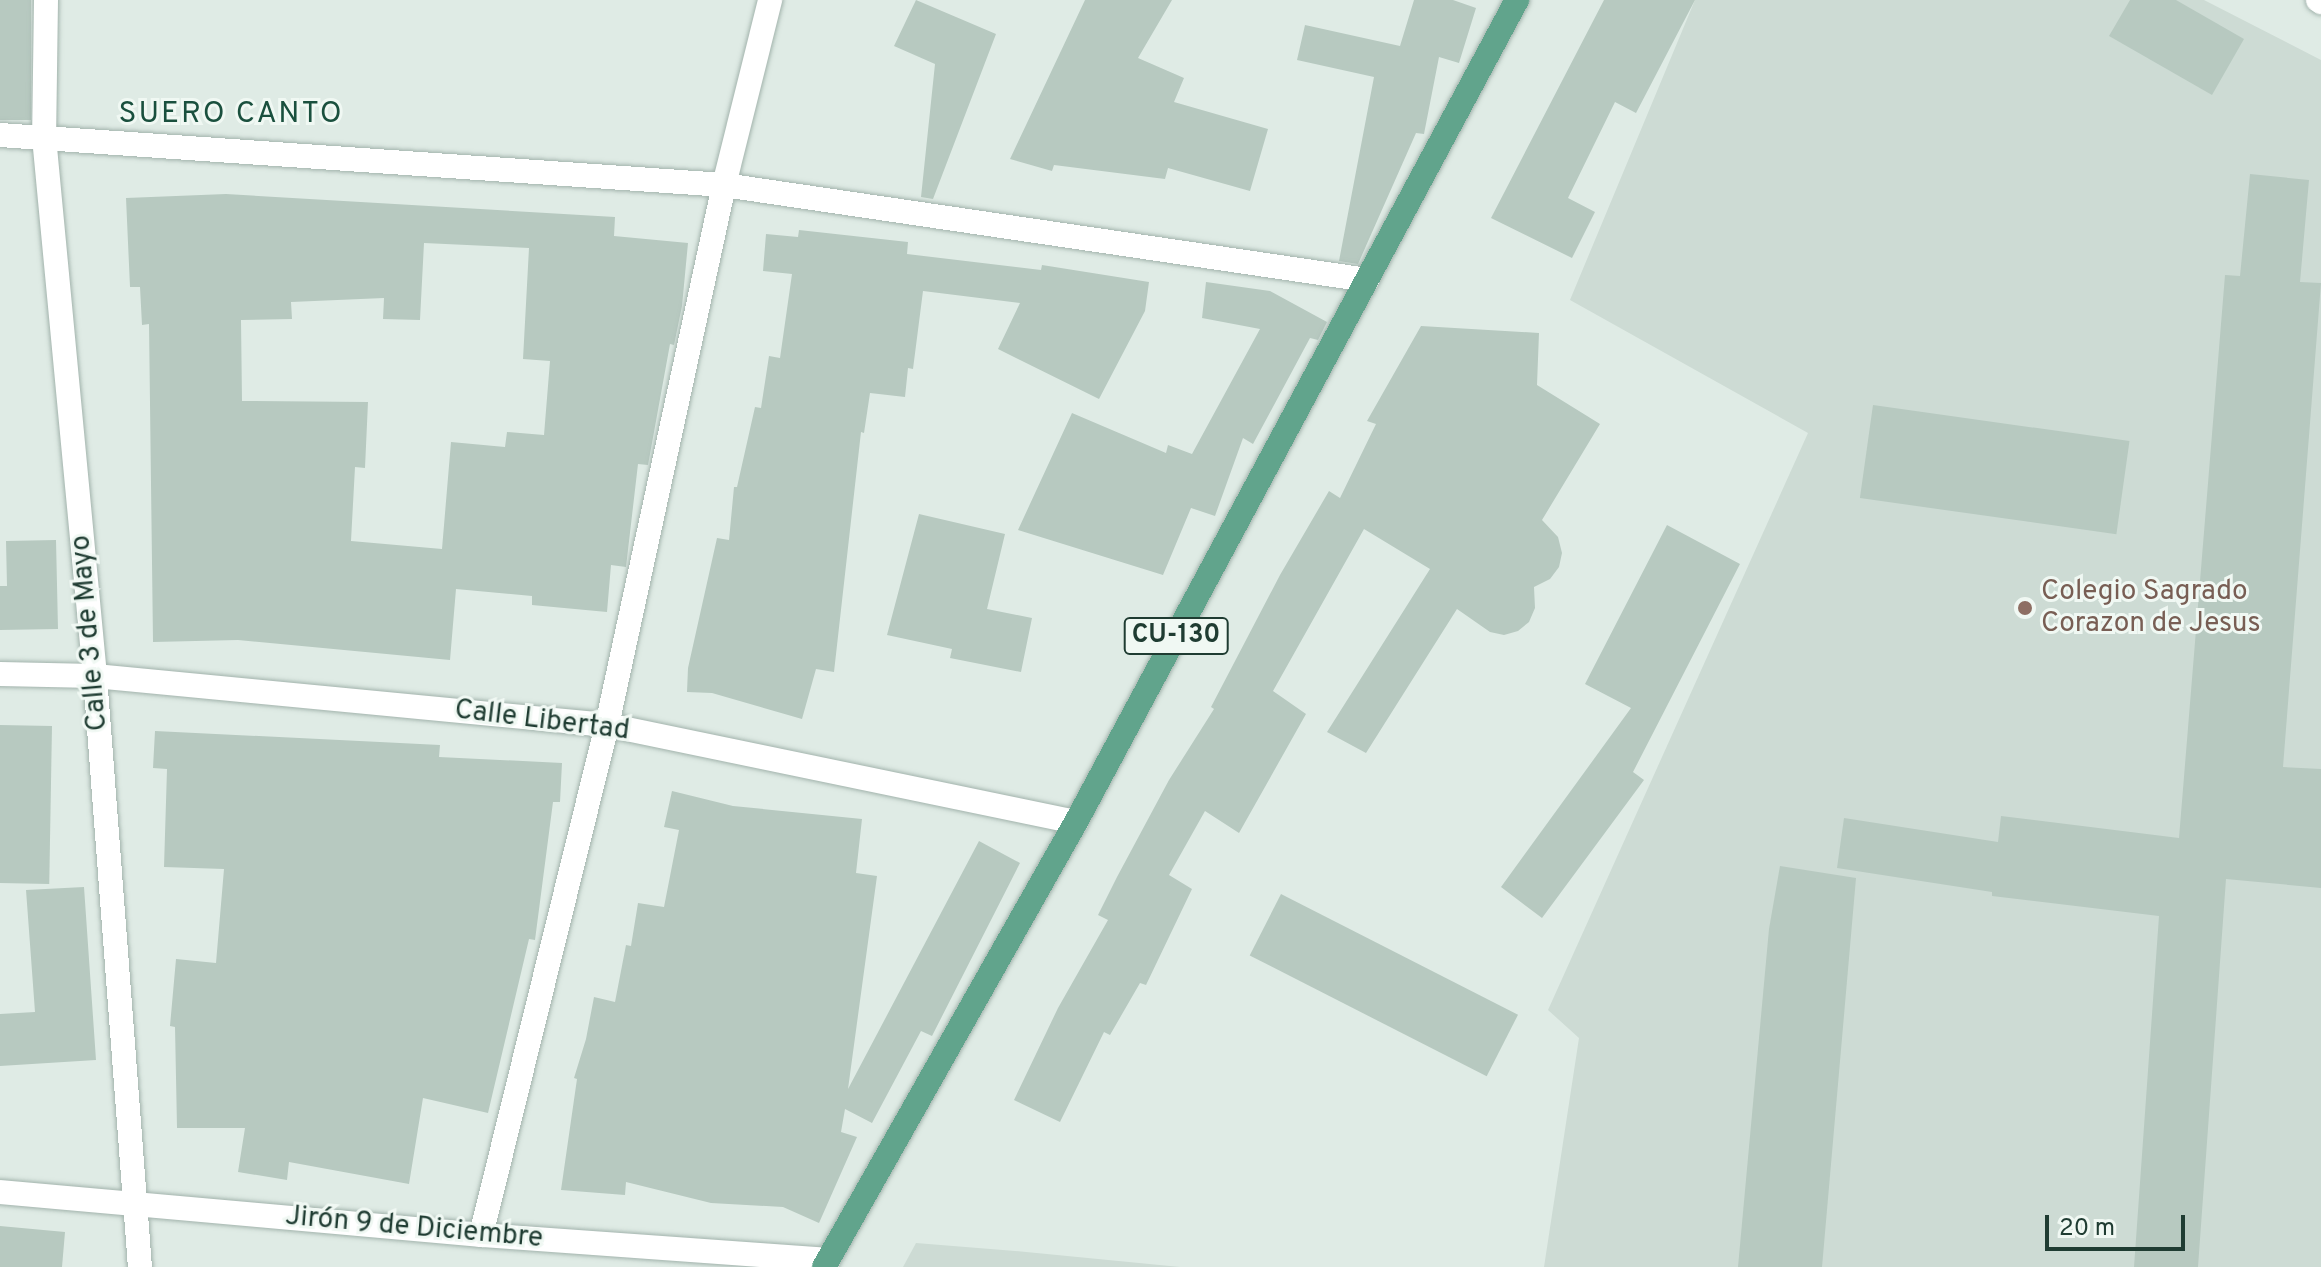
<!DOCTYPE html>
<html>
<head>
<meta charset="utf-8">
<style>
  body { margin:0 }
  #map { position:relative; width:2321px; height:1267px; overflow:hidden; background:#dfebe5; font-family:Overpass,sans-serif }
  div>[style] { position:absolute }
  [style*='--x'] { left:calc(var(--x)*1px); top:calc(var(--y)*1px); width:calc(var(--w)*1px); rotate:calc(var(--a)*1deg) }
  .built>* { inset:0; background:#cddbd4 }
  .building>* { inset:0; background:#b7c9c0; transform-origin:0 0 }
  .roads { filter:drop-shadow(0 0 2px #a2b3ac) drop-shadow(0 0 2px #a2b3ac) }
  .minor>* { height:24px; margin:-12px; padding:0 12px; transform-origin:12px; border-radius:12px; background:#fff }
  .primary>* { height:24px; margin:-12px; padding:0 12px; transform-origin:12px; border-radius:12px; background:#61a48c }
  .dots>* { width:22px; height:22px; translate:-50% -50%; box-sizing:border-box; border:4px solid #f0f8f3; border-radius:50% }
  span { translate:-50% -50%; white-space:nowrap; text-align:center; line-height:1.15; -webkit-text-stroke:6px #f0f8f3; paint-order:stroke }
  .shield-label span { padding:2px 6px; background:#f0f8f3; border:2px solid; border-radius:6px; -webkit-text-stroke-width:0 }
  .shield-label { font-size:26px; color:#1f3c32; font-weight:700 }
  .education-label { font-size:28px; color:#785e54 }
  .left { translate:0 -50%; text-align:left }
  .street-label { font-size:28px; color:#1f3c32 }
  .neighbourhood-label { font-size:30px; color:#1a503e; letter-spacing:2px }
  .scale { position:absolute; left:2045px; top:1215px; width:140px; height:36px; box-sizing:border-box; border:4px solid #1f3c32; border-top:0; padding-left:10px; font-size:24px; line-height:28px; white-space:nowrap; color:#1f3c32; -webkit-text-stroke:6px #f0f8f3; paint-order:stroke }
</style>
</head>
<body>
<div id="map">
  <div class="built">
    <i style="clip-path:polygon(1695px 0,2204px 0,2321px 60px,2321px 1267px,1544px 1267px,1579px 1038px,1548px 1010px,1808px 433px,1570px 300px)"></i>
    <i style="clip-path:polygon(916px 1243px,1015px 1251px,1180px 1267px,903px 1267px)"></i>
  </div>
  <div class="building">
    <i style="left:0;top:0;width:31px;height:120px"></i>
    <i style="clip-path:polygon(916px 0,996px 34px,933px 199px,921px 197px,935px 64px,894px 46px)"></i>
    <i style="clip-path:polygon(1085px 0,1172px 0,1138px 58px,1184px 78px,1174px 102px,1268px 129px,1250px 191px,1168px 168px,1165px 179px,1054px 165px,1052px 171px,1010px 159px)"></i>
    <i style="clip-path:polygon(1414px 0,1453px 0,1476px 8px,1459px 63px,1439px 57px,1424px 134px,1416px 133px,1358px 264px,1339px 261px,1374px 77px,1297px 60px,1305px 25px,1400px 46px)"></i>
    <i style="clip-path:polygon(1604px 0,1695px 0,1636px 113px,1615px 102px,1568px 198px,1595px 212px,1572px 258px,1491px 218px)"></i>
    <i style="clip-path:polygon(2130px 0,2176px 0,2244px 39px,2212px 95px,2109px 36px)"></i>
    <i style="clip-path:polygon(2250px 174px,2309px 180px,2300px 282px,2321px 283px,2283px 767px,2321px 769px,2321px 888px,2226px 879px,2198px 1267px,2134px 1267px,2159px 916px,1992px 896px,1992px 892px,1837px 868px,1844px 818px,1998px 842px,2001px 816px,2179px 838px,2225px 275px,2240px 276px)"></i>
    <i style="clip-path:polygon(evenodd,226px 194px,615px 217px,614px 236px,688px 243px,682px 306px,674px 345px,670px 344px,648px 465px,638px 464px,626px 567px,611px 565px,607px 612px,532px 605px,532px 596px,456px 589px,450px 660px,238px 640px,153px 642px,149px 324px,142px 325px,140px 287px,130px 287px,126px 198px,226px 194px,424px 243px,529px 248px,523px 359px,550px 361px,544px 435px,507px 432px,505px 447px,451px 442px,442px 549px,351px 541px,355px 467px,365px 468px,368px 402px,242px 401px,241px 320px,292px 319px,291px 302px,384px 298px,383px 319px,420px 320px,424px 243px)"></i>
    <i style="clip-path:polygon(799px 230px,908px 242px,907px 254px,1041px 270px,1042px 265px,1149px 282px,1145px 311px,1099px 399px,998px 349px,1020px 303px,923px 291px,913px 369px,908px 368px,905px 397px,870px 393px,864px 433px,861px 432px,834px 672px,816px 669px,802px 719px,712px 693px,687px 692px,688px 668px,717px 538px,729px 540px,734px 487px,737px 487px,755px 407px,761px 408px,769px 356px,780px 358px,792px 274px,763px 271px,766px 234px,798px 237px)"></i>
    <i style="clip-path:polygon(1206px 282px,1270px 291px,1327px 322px,1318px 340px,1310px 338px,1253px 444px,1243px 438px,1215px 516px,1191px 508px,1163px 575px,1018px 530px,1072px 413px,1166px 453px,1168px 445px,1192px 454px,1260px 329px,1202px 318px)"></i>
    <i style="clip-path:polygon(1421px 326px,1539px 333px,1537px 385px,1600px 424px,1542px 520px,1558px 537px,1562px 553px,1559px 567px,1550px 579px,1534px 587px,1535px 608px,1529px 622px,1518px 631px,1504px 635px,1490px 632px,1457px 609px,1366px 753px,1327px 732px,1430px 569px,1364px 529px,1273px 691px,1306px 714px,1239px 833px,1205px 811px,1169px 875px,1192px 889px,1146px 985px,1140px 983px,1110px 1035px,1104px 1032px,1060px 1122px,1014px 1100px,1058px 1008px,1108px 920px,1098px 915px,1117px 877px,1169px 780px,1214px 709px,1211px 707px,1280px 575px,1329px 491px,1340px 498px,1376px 424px,1367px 421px)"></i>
    <i style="left:1873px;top:405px;width:259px;height:94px;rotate:8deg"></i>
    <i style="clip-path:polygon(919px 514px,1005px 534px,987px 609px,1032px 618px,1021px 672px,950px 658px,952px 649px,887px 635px)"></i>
    <i style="clip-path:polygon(1667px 525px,1740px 564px,1633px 772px,1644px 780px,1542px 918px,1501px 887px,1631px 708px,1585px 684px)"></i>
    <i style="clip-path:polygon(56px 540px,58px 629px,0 630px,0 586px,7px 586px,6px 541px)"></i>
    <i style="left:0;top:725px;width:52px;height:158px;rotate:1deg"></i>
    <i style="clip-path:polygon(155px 731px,440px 745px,439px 757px,562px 763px,560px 802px,553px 802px,535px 940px,529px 939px,488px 1113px,423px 1098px,409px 1184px,289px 1162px,287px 1180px,238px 1172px,245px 1128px,177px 1128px,175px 1027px,170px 1026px,176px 959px,216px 963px,224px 869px,164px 867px,167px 769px,153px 768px)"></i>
    <i style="clip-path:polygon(672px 791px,733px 806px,862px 819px,856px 873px,877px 876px,848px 1089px,979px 841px,1020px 863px,932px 1036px,921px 1031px,872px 1123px,845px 1109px,841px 1132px,857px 1137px,819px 1223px,783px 1207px,711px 1203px,626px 1182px,625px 1195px,561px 1190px,577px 1079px,574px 1078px,586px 1039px,594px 997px,615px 1002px,626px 945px,631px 946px,638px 903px,664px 907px,679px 830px,664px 827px)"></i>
    <i style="clip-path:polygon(1780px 866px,1856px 878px,1822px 1267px,1738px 1267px,1769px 929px)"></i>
    <i style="clip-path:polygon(84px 887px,96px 1060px,0 1066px,0 1014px,35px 1012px,26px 890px)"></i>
    <i style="left:1281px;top:894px;width:266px;height:69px;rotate:27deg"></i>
    <i style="clip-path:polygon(0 1226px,65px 1232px,62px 1267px,0 1267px)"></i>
  </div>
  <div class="roads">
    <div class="minor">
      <i style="--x:46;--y:0;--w:137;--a:90.8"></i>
      <i style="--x:44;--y:137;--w:541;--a:84.59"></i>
      <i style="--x:95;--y:676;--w:593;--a:85.65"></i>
      <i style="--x:2318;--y:0;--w:4;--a:34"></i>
      <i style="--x:0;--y:135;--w:726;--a:3.95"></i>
      <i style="--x:724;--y:185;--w:650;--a:8.4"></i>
      <i style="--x:0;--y:674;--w:95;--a:1.2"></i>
      <i style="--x:95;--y:676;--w:514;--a:5.47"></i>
      <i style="--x:607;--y:725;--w:479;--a:11.7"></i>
      <i style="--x:0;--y:1192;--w:483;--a:5.1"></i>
      <i style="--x:481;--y:1235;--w:348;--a:4.1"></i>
      <i style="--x:481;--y:1235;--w:525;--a:-76.12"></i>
      <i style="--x:607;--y:725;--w:553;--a:-77.77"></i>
      <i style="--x:724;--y:185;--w:191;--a:-76"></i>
    </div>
    <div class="primary">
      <i style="--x:824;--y:1267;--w:511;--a:-60.48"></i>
      <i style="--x:1076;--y:822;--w:933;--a:-61.79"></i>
    </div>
  </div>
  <div class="dots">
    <i style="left:2025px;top:608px;background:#8d6e63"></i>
  </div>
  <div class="shield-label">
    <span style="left:1176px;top:636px">CU-130</span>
  </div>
  <div class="education-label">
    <span class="left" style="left:2041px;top:608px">Colegio Sagrado<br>Corazon de Jesus</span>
  </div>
  <div class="street-label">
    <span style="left:90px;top:633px;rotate:-95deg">Calle 3 de Mayo</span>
    <span style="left:542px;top:721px;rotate:7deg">Calle Libertad</span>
    <span style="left:414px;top:1228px;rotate:5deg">Jirón 9 de Diciembre</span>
  </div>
  <div class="neighbourhood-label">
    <span style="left:231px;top:115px">SUERO CANTO</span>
  </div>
  <div class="scale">20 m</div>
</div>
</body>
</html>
